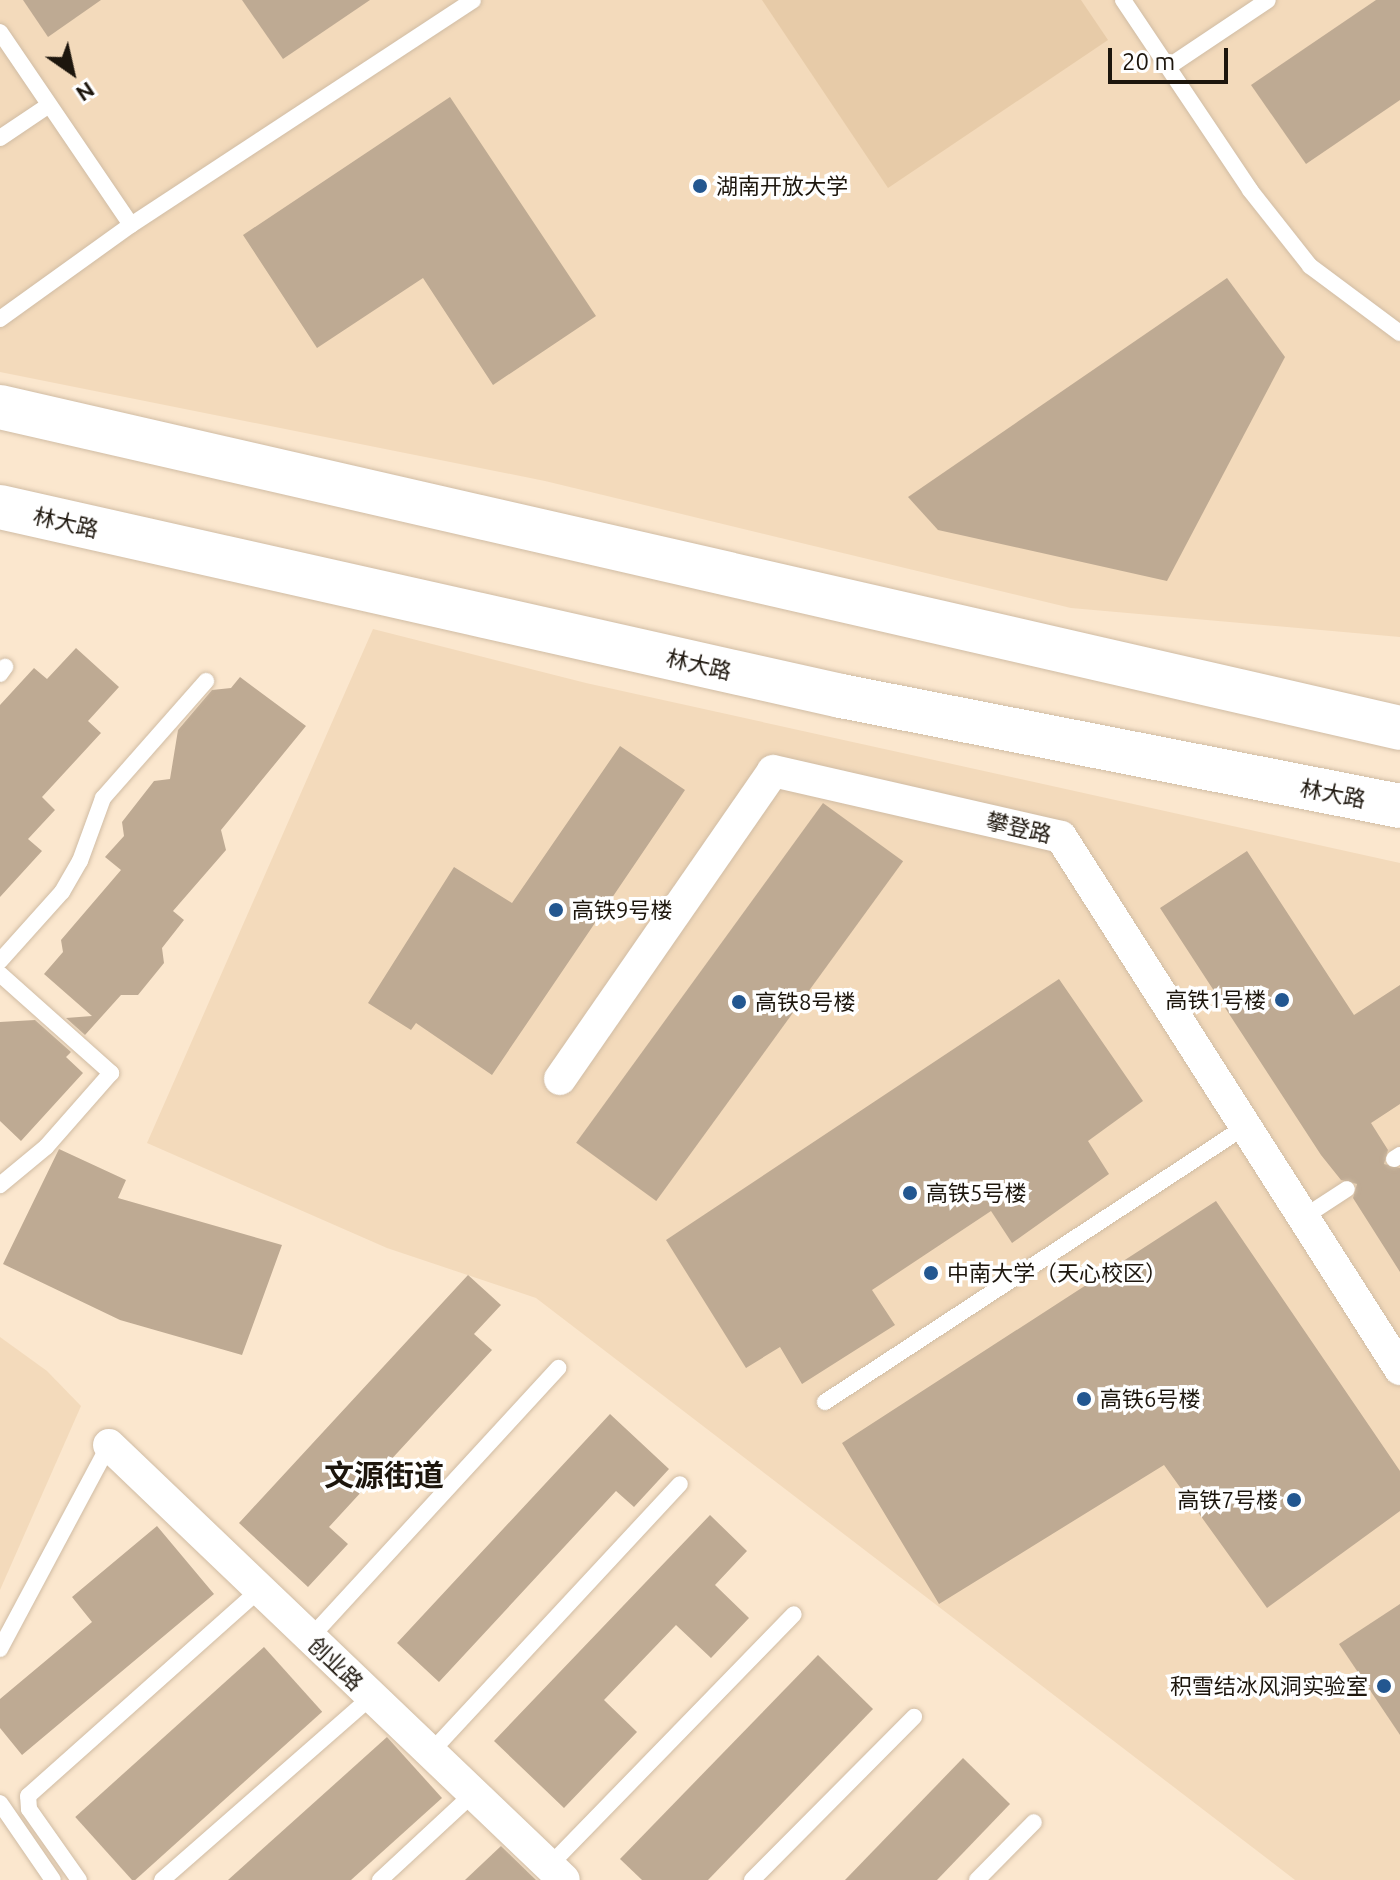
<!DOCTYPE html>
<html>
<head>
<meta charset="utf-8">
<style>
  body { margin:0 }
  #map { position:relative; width:1400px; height:1880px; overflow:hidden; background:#fbe7ce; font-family:Ubuntu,"Noto Sans SC",sans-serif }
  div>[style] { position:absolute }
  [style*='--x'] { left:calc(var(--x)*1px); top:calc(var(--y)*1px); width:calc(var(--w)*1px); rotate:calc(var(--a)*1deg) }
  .built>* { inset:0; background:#f3dabb }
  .green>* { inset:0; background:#e7cba8 }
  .building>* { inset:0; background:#beaa93; transform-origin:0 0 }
  .roads { filter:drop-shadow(0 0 2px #d0bca4) drop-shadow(0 0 2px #d0bca4) }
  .service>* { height:16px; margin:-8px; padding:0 8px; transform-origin:8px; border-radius:8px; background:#fff }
  .minor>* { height:32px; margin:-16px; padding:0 16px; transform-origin:16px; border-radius:16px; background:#fff }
  .secondary>* { height:44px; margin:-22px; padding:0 22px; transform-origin:22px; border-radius:22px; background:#fff }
  .dots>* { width:22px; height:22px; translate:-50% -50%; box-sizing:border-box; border:4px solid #fff; border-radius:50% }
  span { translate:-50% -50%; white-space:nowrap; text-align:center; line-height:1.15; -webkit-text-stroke:7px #fff; paint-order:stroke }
  .poi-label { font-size:22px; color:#1d160d }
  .left { translate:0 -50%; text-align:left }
  .right { translate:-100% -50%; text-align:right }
  .street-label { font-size:22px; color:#1d160d }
  .district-label { font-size:30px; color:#1d160d; font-weight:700 }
  .north { position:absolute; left:32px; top:32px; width:80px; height:80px; -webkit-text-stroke:6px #fff; paint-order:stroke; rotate:146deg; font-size:22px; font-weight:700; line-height:32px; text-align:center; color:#1d160d }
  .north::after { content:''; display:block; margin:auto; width:28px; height:36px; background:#1d160d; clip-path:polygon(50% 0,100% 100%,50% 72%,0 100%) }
  .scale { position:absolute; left:1108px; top:48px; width:120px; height:36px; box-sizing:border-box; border:4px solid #1d160d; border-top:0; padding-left:10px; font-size:24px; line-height:28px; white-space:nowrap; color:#1d160d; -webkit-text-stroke:6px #fff; paint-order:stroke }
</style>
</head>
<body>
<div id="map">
  <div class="built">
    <i style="clip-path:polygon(0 0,1400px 0,1400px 637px,1071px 608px,545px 481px,0 372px)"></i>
    <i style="clip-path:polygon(373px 629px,586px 683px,1400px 863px,1400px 1880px,1295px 1880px,536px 1298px,387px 1248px,147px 1143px)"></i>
    <i style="clip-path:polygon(0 1337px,47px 1371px,81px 1406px,0 1590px)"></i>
  </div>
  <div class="green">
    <i style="clip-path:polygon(762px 0,1081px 0,1108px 40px,888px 188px)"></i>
  </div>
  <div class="building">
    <i style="clip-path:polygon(23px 0,101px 0,48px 37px)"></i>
    <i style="clip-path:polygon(242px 0,370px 0,283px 59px)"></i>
    <i style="clip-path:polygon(1376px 0,1400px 0,1400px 100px,1306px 164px,1251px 85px)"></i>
    <i style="clip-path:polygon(450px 97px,596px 316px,493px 385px,423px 278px,317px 348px,243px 235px)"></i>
    <i style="clip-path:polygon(1227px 278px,1285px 357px,1167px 581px,938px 530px,908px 497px)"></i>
    <i style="clip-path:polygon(76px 648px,119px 687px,88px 721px,101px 733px,42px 797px,55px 810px,28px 839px,42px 851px,0 897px,0 705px,34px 668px,47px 679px)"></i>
    <i style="clip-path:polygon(240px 677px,306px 726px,221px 830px,226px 850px,173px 911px,184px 920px,162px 948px,164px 963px,138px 995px,121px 995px,85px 1035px,66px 1018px,92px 1016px,44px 974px,63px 952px,61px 940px,121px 870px,105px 857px,124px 836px,122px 822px,154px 781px,170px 779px,178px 730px,212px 690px,231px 688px)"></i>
    <i style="clip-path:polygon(620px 746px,685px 790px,492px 1075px,416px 1023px,411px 1030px,368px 1003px,454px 867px,512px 903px)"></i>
    <i style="left:823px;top:803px;width:99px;height:420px;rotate:36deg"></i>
    <i style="clip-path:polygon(1247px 851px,1354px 1015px,1400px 985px,1400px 1104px,1371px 1123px,1388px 1150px,1384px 1164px,1400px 1168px,1400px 1272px,1353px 1198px,1357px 1184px,1341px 1180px,1321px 1155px,1160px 908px)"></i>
    <i style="clip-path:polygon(1059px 979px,1143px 1101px,1088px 1141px,1109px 1174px,1012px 1243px,991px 1211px,872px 1290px,895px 1325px,802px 1384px,780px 1347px,746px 1368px,666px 1240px)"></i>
    <i style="clip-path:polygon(35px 1020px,71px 1052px,66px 1057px,83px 1073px,21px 1141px,0 1121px,0 1022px)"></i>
    <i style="clip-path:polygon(59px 1149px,126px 1180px,118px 1198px,282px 1245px,242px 1355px,120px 1320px,3px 1264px)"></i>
    <i style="clip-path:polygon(1216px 1201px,1400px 1471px,1400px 1511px,1267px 1608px,1164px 1465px,939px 1604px,842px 1443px)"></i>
    <i style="clip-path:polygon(468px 1275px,501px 1305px,474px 1334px,492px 1350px,329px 1527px,348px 1544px,308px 1587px,239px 1523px)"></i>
    <i style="clip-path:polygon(610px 1414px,669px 1469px,634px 1507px,616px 1491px,439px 1682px,397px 1643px)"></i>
    <i style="clip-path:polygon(710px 1515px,747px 1551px,715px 1585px,749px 1618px,711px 1658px,676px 1625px,604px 1700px,637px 1732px,564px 1808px,494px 1741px)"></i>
    <i style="clip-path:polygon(157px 1526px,214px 1594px,22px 1755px,0 1728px,0 1699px,92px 1622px,72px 1597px)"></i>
    <i style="clip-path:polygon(1400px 1604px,1400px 1735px,1339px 1644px)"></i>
    <i style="left:264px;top:1647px;width:87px;height:254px;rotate:48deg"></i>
    <i style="clip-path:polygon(818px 1655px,873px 1709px,708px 1880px,642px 1880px,620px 1859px)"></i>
    <i style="clip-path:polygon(387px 1737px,442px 1798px,351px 1880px,228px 1880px)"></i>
    <i style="clip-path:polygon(963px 1758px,1010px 1804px,937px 1880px,845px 1880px)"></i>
    <i style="clip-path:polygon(501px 1846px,536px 1880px,465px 1880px)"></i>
  </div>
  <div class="roads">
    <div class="service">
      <i style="--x:1123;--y:0;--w:229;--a:56.2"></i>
      <i style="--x:1250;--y:190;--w:97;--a:51.7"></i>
      <i style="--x:1310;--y:266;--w:112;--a:36.7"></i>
      <i style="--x:0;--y:32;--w:233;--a:55.8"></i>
      <i style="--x:1168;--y:67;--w:120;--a:-33.8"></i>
      <i style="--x:0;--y:138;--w:59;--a:-34"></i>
      <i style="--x:0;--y:319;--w:161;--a:-35.7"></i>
      <i style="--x:131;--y:225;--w:409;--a:-33.3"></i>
      <i style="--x:0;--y:674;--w:9;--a:-54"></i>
      <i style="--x:0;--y:961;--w:93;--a:-48.1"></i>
      <i style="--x:62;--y:892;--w:36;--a:-60"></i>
      <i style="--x:80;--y:861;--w:67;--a:-69.9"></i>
      <i style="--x:103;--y:798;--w:156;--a:-48.6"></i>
      <i style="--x:0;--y:974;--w:149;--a:41.7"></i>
      <i style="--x:111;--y:1073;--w:98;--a:131.3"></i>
      <i style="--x:46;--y:1147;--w:60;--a:140.4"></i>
      <i style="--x:1394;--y:1159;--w:7;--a:-34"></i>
      <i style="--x:1304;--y:1217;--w:51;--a:-33.1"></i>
      <i style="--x:825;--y:1402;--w:503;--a:-33.25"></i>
      <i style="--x:310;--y:1638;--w:367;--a:-47.4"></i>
      <i style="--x:0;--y:1649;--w:231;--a:-61.9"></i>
      <i style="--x:430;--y:1753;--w:367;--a:-47.1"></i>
      <i style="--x:0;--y:1803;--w:93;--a:55.5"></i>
      <i style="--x:549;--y:1866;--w:351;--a:-45.8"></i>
      <i style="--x:79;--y:1880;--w:87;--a:-125.2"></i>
      <i style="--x:29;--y:1809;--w:13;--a:-94"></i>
      <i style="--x:28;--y:1796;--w:311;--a:-41.7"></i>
      <i style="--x:162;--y:1880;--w:279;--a:-41.2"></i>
      <i style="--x:380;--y:1880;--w:127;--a:-42.8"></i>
      <i style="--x:752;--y:1880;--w:230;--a:-45.2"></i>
      <i style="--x:977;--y:1880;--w:81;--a:-45.5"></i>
    </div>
    <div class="minor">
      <i style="--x:560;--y:1079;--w:374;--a:-55.3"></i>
      <i style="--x:773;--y:771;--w:295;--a:12.9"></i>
      <i style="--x:1061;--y:837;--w:631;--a:57.49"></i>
      <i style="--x:109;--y:1445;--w:629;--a:43.71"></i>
    </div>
    <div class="secondary">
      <i style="--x:0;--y:407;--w:1436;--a:12.91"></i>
      <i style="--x:0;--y:507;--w:862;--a:12.67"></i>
      <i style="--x:841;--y:696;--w:570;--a:11.13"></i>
    </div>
  </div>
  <div class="dots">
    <i style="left:700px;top:186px;background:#235790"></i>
    <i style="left:556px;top:910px;background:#235790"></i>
    <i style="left:1282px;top:1000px;background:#235790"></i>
    <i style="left:739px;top:1002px;background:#235790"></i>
    <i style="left:910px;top:1193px;background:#235790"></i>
    <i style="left:931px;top:1273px;background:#235790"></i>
    <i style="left:1084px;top:1399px;background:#235790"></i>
    <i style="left:1294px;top:1500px;background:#235790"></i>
    <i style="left:1384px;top:1686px;background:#235790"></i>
  </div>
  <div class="poi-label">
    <span class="left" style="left:716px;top:186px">湖南开放大学</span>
    <span class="left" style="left:572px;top:910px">高铁9号楼</span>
    <span class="right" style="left:1266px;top:1000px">高铁1号楼</span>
    <span class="left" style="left:755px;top:1002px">高铁8号楼</span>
    <span class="left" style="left:926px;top:1193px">高铁5号楼</span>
    <span class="left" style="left:947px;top:1273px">中南大学（天心校区）</span>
    <span class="left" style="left:1100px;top:1399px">高铁6号楼</span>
    <span class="right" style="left:1278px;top:1500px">高铁7号楼</span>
    <span class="right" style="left:1368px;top:1686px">积雪结冰风洞实验室</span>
  </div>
  <div class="street-label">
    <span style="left:66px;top:522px;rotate:13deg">林大路</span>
    <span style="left:699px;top:664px;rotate:13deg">林大路</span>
    <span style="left:1333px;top:793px;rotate:11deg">林大路</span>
    <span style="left:1019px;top:827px;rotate:13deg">攀登路</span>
    <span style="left:336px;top:1663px;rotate:44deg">创业路</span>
  </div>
  <div class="district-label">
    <span style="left:384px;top:1475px">文源街道</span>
  </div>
  <div class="north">N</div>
  <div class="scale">20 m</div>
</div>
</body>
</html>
